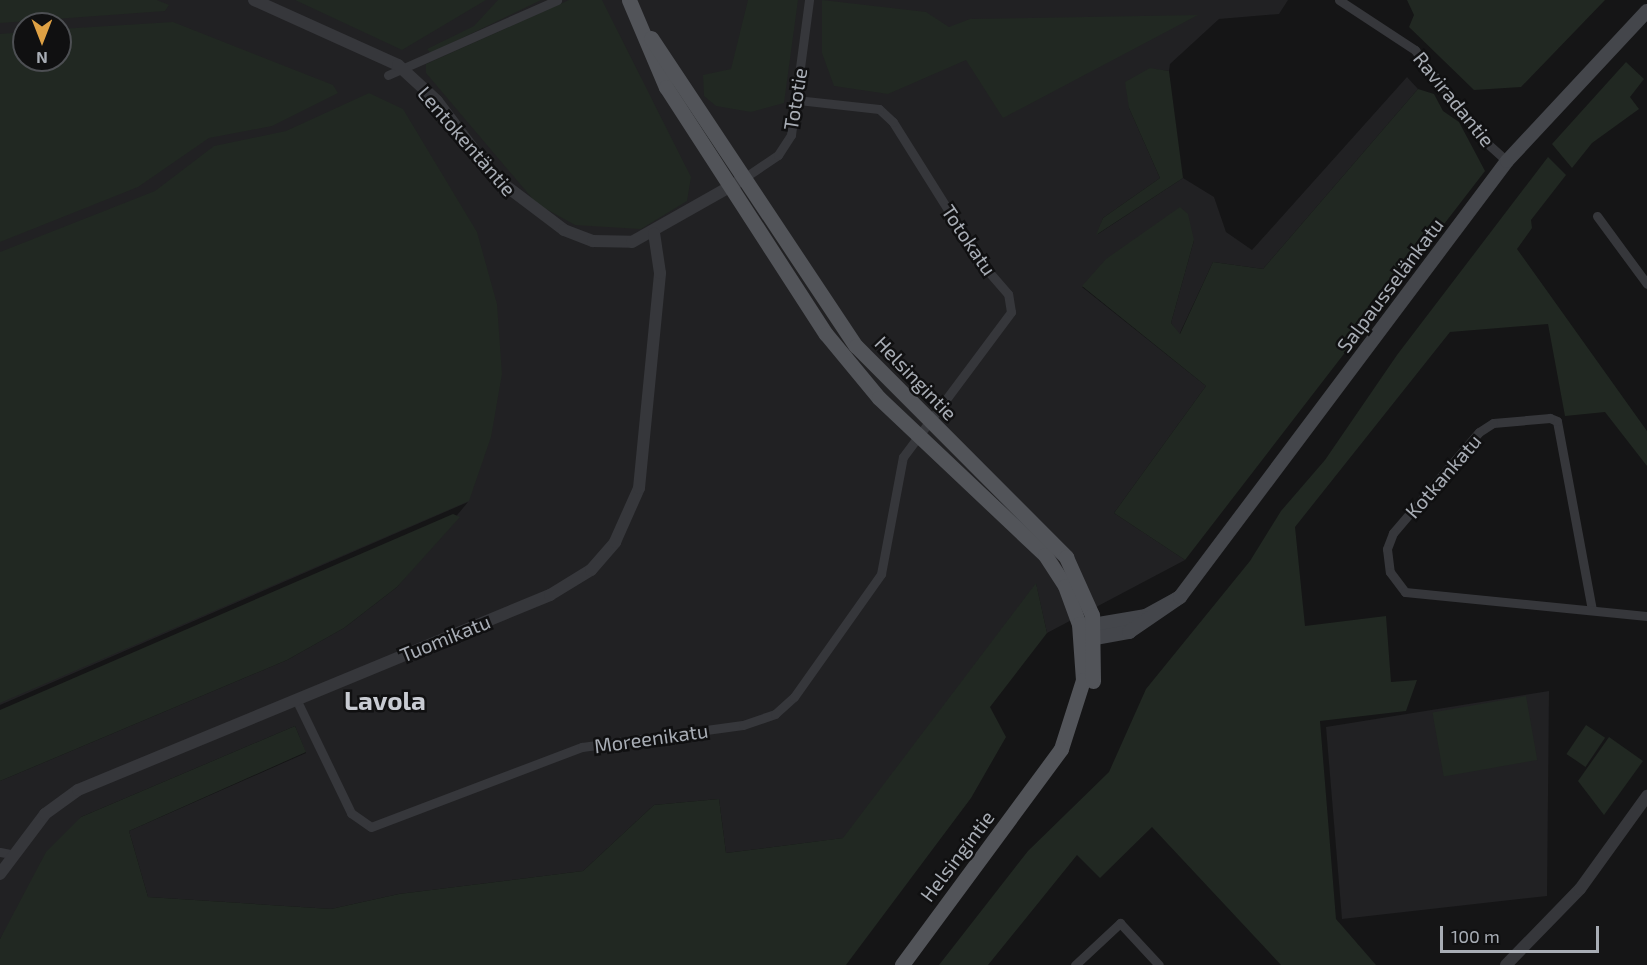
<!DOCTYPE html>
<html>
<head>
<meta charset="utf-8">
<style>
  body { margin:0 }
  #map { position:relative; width:1647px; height:965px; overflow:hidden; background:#151516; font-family:"Exo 2",sans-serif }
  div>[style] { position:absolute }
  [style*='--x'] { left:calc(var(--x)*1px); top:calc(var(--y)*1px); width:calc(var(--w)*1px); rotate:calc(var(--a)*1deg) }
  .built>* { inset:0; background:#212123 }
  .green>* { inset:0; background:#212822; transform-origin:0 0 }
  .minor>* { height:9px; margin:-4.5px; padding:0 4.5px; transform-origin:4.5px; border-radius:4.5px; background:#36373b }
  .tertiary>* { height:12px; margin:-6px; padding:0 6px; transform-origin:6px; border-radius:6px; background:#36373b }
  .secondary>* { height:14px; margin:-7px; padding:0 7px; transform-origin:7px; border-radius:7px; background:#44464b }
  .primary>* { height:15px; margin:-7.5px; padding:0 7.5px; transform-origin:7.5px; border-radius:7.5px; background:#525459 }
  span { translate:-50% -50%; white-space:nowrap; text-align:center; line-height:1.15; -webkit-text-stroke:5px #101011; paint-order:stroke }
  .street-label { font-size:20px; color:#a8adb5 }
  .district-label { font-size:26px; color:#c8cbd2; font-weight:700 }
  .north { position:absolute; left:12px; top:12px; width:60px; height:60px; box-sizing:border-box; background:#101011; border:2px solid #4d4f53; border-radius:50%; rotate:180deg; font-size:16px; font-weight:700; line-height:24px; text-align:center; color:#a8adb5 }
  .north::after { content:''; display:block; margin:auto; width:21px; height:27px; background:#dfa144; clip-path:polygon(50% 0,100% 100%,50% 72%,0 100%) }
  .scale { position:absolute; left:1440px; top:926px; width:159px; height:27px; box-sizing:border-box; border:3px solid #a8adb5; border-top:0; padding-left:8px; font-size:18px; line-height:21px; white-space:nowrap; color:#a8adb5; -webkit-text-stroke:4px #101011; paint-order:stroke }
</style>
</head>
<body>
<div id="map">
  <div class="built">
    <i style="clip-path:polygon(evenodd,0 0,1288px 0,1279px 14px,1219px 19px,1170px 64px,1169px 71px,1150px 69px,1129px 108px,1160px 178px,1103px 218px,1098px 234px,1183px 178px,1214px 197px,1226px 232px,1252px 250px,1407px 77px,1418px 89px,1263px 269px,1213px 262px,1179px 335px,1171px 323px,1194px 240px,1082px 287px,1206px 386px,1114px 513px,1185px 560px,1047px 633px,1036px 584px,844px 838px,726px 853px,719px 799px,654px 805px,583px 871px,399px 894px,331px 909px,148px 897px,129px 831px,306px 753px,295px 726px,81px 817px,0 939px,0 781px,287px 660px,344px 628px,397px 587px,468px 502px,0 705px,0 0,24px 24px,60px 24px,60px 60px,24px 60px,24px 24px)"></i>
    <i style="clip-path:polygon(1549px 691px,1547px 896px,1342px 919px,1326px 727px)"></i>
  </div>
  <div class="green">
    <i style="clip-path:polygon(0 0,157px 0,169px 5px,165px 11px,0 23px)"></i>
    <i style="clip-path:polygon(295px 0,486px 0,402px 50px)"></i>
    <i style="clip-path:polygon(498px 0,541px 0,431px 53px,427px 49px,474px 26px)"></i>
    <i style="clip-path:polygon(569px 0,602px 0,691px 177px,687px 201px,641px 229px,575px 225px,537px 204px,426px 73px,426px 64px)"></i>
    <i style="clip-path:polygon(748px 0,798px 0,784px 103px,751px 112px,716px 106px,704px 96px,703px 75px,731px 69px)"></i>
    <i style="clip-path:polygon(822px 0,926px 12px,949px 27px,970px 19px,1198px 15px,1003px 118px,966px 60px,888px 94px,834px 86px,822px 53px)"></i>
    <i style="clip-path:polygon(1407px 0,1605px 0,1521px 87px,1474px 90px,1409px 27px,1414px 15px)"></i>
    <i style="clip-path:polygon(173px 22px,333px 85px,338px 93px,272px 126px,209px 138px,138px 187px,0 242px,0 34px,24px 32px,24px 60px,60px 60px,60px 29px)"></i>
    <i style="clip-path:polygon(1626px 62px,1644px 79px,1630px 97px,1639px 109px,1592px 143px,1572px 168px,1552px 144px)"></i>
    <i style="clip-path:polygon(1150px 68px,1169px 71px,1183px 178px,1096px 235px,1103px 218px,1160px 178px,1129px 108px,1125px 82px)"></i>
    <i style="clip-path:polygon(1418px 89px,1434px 94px,1443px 111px,1459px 122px,1485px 171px,1185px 560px,1114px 513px,1206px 386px,1082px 286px,1106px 259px,1180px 207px,1188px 214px,1194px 240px,1171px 323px,1180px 334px,1213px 262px,1263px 269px)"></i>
    <i style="clip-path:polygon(369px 93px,403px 109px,477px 232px,497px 304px,502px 374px,491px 437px,469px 501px,0 703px,0 252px,155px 191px,214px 146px,286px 131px)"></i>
    <i style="clip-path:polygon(1548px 157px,1566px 175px,1531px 220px,1532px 228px,1517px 249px,1647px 431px,1647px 466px,1605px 412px,1565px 416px,1548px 324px,1450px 332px,1295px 527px,1305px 626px,1386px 616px,1391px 682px,1417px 680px,1406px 711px,1320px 721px,1336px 919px,1376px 965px,1281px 965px,1152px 827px,1100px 878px,1077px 855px,988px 965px,939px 965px,1028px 851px,1109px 772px,1146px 689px,1250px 561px,1281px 511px,1325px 460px,1397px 355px)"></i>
    <i style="clip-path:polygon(453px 514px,460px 517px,397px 587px,344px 628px,287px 660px,0 781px,0 710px)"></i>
    <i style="clip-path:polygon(1036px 583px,1047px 633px,990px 707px,1006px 737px,971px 798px,846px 965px,0 965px,0 939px,46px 852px,81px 817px,295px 726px,306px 752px,129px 831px,148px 897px,331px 909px,399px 894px,583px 871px,654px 805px,719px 799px,726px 853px,843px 838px)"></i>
    <i style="left:1526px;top:696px;width:65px;height:95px;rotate:80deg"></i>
    <i style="left:1586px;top:725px;width:23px;height:35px;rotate:34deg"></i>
    <i style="clip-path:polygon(1609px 737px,1643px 761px,1604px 815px,1578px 781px)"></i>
  </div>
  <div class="minor">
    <i style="--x:1339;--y:0;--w:91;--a:33.3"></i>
    <i style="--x:1415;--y:50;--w:107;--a:53.3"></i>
    <i style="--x:1479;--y:136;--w:38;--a:42"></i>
    <i style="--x:388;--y:75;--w:185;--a:-23.9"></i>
    <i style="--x:744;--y:178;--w:41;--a:-34.1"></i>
    <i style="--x:778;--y:155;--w:24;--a:-57"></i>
    <i style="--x:791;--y:135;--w:136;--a:-82.4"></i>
    <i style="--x:1597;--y:216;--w:84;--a:53.7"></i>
    <i style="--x:1592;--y:610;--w:192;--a:-100.5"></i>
    <i style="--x:1557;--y:421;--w:8;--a:-157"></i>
    <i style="--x:1550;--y:418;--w:57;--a:175"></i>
    <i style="--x:1493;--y:423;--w:17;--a:147"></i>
    <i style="--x:1479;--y:432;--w:133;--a:130.4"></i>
    <i style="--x:1393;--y:533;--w:17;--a:111"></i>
    <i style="--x:1387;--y:549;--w:23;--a:83"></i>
    <i style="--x:1390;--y:572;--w:25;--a:53"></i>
    <i style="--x:1405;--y:592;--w:243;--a:5.7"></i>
    <i style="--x:296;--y:699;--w:127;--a:64.2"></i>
    <i style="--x:351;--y:813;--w:24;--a:35"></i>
    <i style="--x:371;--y:827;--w:226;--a:-20.8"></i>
    <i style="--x:582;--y:747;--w:162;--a:-7.8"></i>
    <i style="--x:743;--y:725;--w:34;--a:-19"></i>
    <i style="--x:775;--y:714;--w:25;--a:-42"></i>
    <i style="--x:794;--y:697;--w:151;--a:-54.7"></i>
    <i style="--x:881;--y:574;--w:119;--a:-79.4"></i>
    <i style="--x:903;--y:457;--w:181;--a:-53.3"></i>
    <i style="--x:1011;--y:312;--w:18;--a:-99"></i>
    <i style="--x:1008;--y:294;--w:40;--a:-131"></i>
    <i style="--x:982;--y:264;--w:168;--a:-122.1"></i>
    <i style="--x:893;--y:122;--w:19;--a:-137"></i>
    <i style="--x:879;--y:109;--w:81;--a:-173.7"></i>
    <i style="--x:0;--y:852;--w:10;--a:11"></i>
    <i style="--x:1075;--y:965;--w:62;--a:-43"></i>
    <i style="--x:1120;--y:923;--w:57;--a:47.1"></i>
  </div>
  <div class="tertiary">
    <i style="--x:254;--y:0;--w:158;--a:24.3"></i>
    <i style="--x:398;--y:65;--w:53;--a:42.7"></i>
    <i style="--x:437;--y:101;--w:95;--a:53.1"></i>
    <i style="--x:494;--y:177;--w:88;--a:37.1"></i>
    <i style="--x:564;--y:230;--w:31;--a:21"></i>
    <i style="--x:593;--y:241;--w:39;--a:1"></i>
    <i style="--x:632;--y:242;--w:122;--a:-29.5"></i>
    <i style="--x:0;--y:874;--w:75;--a:-53.1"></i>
    <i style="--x:45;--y:814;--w:41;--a:-36"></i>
    <i style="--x:78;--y:790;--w:511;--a:-22.45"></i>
    <i style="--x:550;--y:595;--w:48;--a:-31.4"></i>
    <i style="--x:591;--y:570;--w:37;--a:-49"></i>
    <i style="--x:615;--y:542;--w:59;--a:-66"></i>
    <i style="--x:639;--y:488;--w:216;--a:-84.4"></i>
    <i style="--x:660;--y:273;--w:40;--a:-98.5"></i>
    <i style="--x:1506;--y:965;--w:106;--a:-45.8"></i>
    <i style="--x:1580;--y:889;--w:115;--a:-54.2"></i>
  </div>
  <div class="secondary">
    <i style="--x:1180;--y:597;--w:39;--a:151"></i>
    <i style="--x:1146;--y:616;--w:54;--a:170.4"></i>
    <i style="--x:1093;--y:625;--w:15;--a:143"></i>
    <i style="--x:1081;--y:634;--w:15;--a:16"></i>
    <i style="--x:1095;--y:638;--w:35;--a:-10"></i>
    <i style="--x:1129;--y:632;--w:62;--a:-34.5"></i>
    <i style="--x:1180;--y:597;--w:545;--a:-53.13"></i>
    <i style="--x:1507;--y:161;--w:205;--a:-47"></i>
  </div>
  <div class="primary">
    <i style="--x:629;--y:0;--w:95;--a:67"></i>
    <i style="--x:666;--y:87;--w:294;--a:57.1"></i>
    <i style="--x:826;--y:334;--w:83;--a:50.4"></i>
    <i style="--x:879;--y:398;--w:228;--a:43.4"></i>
    <i style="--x:1045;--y:555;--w:37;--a:57"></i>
    <i style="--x:1065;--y:586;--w:40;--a:69.8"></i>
    <i style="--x:1079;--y:624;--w:56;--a:85.9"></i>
    <i style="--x:1083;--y:680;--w:72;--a:107.7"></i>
    <i style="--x:1061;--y:749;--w:268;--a:126.4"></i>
    <i style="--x:651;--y:38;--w:370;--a:56.4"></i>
    <i style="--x:856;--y:346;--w:298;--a:45.1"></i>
    <i style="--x:1066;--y:557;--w:64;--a:65.9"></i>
    <i style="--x:1092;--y:615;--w:66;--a:89.1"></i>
  </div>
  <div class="street-label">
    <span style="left:795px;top:99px;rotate:-81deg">Tototie</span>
    <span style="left:1454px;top:99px;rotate:51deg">Raviradantie</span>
    <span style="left:467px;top:141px;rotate:49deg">Lentokentäntie</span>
    <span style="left:969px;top:240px;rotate:56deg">Totokatu</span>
    <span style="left:1390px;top:285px;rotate:-53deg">Salpausselänkatu</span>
    <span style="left:916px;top:378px;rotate:46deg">Helsingintie</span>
    <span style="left:1443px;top:476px;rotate:-49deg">Kotkankatu</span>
    <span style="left:445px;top:638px;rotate:-22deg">Tuomikatu</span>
    <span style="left:651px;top:738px;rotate:-8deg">Moreenikatu</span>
    <span style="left:957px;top:856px;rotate:-53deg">Helsingintie</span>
  </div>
  <div class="district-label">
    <span style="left:385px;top:700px">Lavola</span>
  </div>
  <div class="north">N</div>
  <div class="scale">100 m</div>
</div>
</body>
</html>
